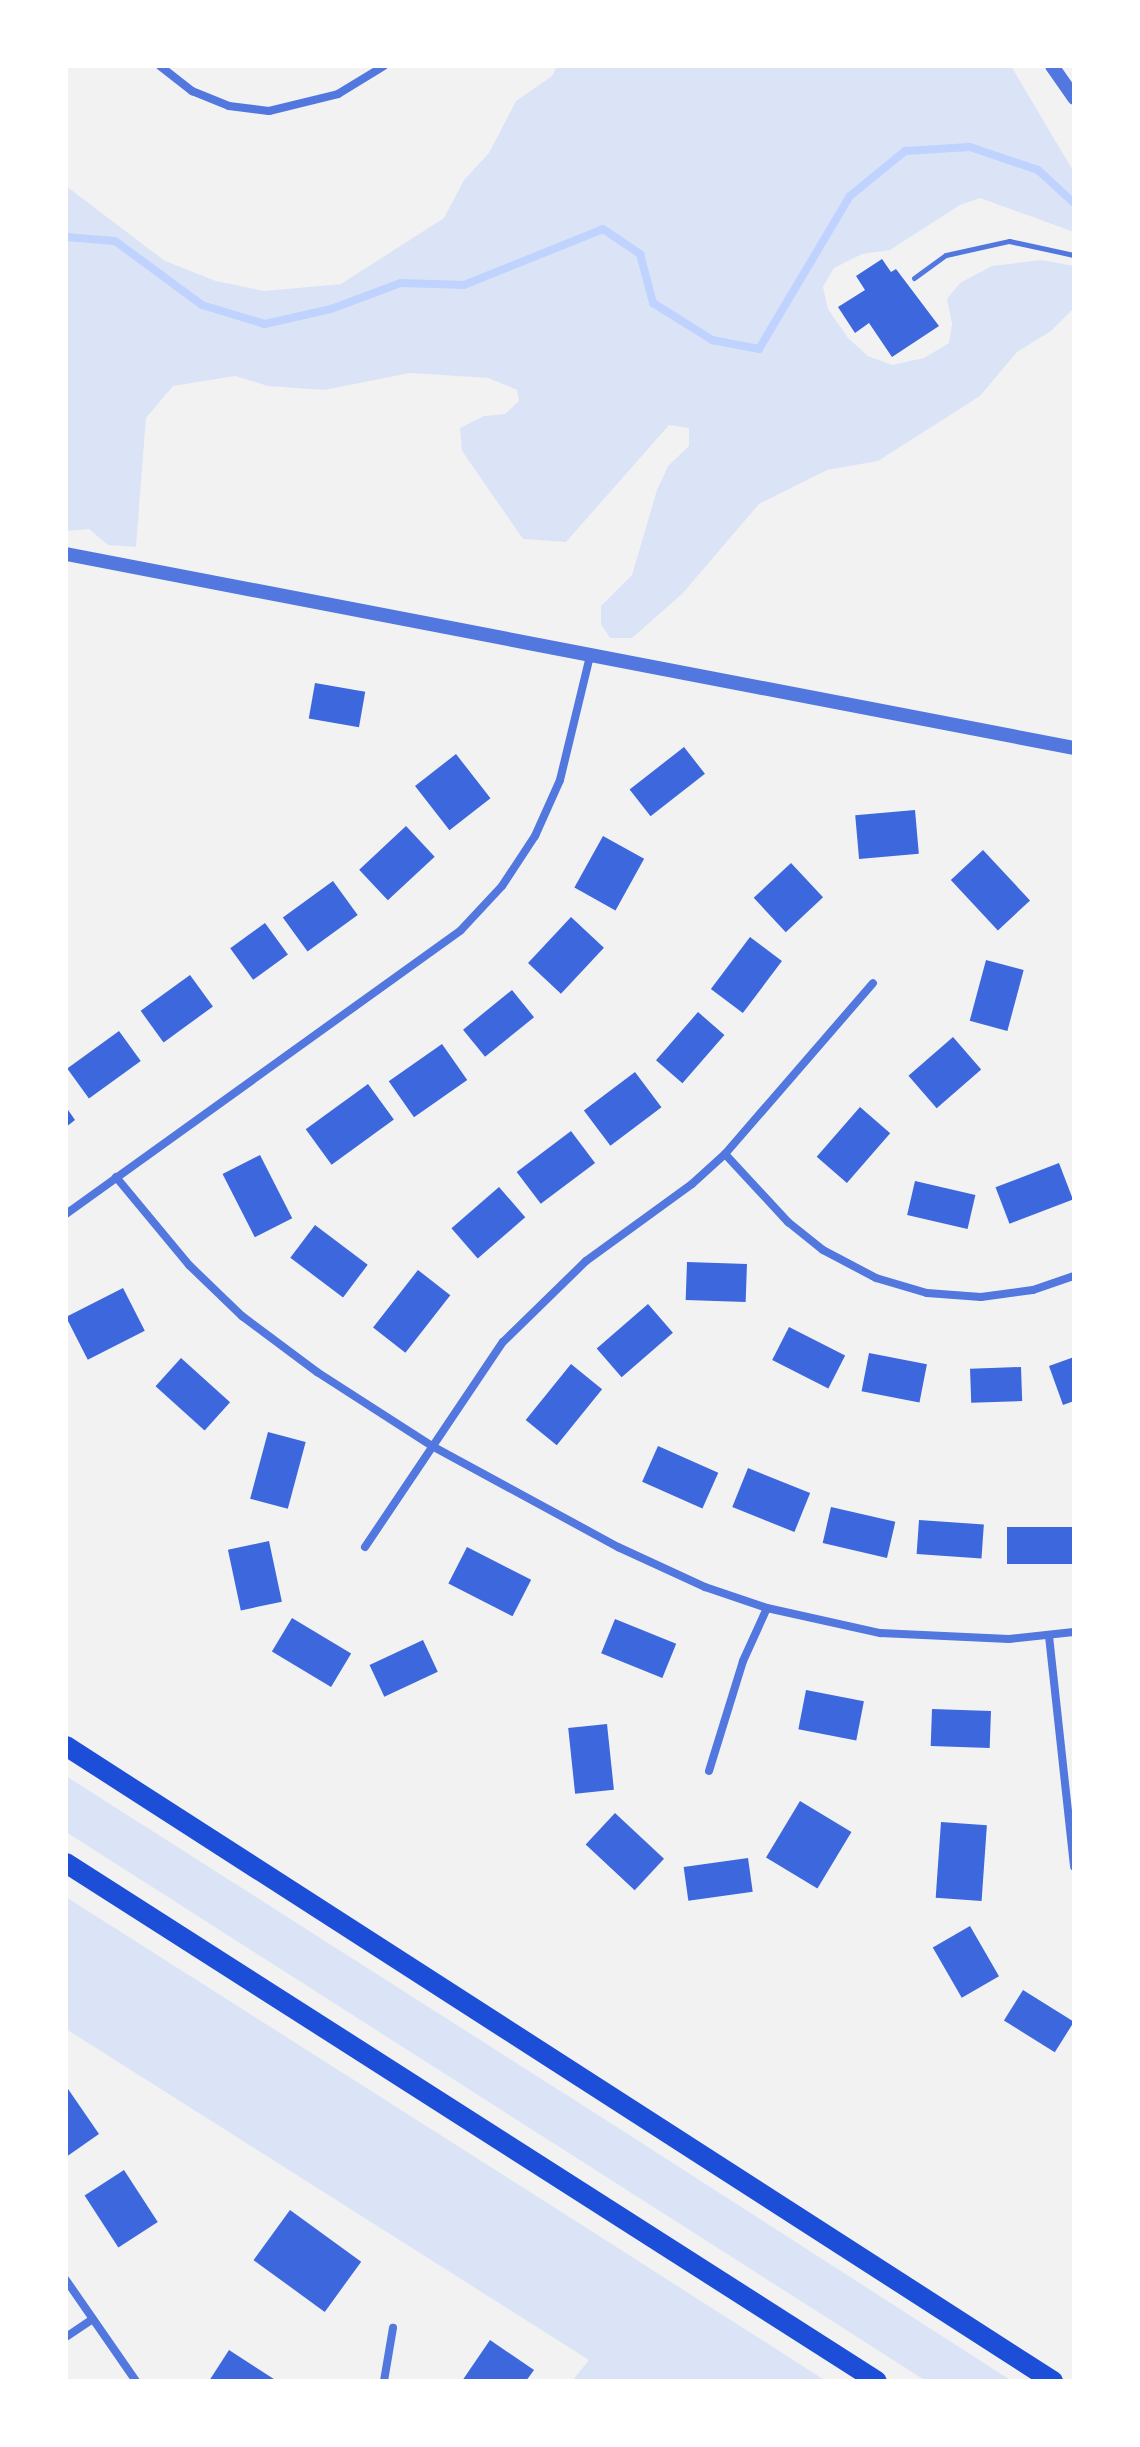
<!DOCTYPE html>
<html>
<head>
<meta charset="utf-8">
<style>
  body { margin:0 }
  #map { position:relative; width:1140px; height:2447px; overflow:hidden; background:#f2f2f2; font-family:Inter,sans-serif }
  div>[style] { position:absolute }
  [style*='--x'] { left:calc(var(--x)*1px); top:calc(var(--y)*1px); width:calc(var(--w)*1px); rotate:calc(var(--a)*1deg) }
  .green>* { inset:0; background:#dbe4f7 }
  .stream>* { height:8px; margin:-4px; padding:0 4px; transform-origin:4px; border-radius:4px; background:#bfd3fe }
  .building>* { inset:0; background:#3d67dc; transform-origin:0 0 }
  .service>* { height:5px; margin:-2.5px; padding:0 2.5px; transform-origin:2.5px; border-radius:2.5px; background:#5277de }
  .minor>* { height:8px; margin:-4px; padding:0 4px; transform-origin:4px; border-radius:4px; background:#5277de }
  .tertiary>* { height:14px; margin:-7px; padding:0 7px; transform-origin:7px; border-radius:7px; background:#5277de }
  .motorway>* { height:20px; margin:-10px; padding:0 10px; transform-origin:10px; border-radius:10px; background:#1d4ed8 }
  span { translate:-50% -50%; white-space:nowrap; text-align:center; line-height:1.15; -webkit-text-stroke:6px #fff; paint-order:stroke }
  .frame { position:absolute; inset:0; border:68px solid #fff; pointer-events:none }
</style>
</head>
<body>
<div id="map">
  <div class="green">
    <i style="clip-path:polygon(557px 66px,1011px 66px,1074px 172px,1074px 232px,980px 198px,960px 205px,890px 250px,862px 254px,834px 268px,823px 287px,828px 309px,848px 338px,868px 356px,892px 365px,924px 358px,949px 343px,952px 324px,947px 299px,960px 283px,992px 266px,1042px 260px,1074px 266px,1074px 308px,1051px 331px,1017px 352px,980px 396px,878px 461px,827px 470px,759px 504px,683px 593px,632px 638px,610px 638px,601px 624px,601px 606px,632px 575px,657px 490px,668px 466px,689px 446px,689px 428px,669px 425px,566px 542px,523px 539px,462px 451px,460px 428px,484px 416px,505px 414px,519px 401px,517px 390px,488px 378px,410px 373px,324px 390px,268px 386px,235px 376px,173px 386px,146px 418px,136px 547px,108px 545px,89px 529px,66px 531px,66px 186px,165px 261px,216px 281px,264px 291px,341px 284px,444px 218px,464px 180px,489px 153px,516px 101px,552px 76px)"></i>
    <i style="clip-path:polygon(66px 1776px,620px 2129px,1012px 2381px,926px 2381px,66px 1832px)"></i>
    <i style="clip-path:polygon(66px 1897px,571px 2218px,826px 2381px,572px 2381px,589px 2360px,66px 2029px)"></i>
  </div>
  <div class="stream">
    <i style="--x:66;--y:237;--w:49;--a:4.7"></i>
    <i style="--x:115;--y:241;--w:108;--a:36.3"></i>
    <i style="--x:202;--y:305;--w:66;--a:16.8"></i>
    <i style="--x:265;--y:324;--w:68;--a:-12.8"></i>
    <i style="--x:331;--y:309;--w:75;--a:-20.4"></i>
    <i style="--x:401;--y:283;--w:63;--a:1.8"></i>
    <i style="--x:464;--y:285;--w:150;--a:-21.9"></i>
    <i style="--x:603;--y:229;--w:45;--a:34"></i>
    <i style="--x:640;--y:254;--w:51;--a:75.1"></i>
    <i style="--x:653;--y:303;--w:70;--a:32.1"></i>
    <i style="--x:712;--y:340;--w:48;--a:10.8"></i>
    <i style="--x:759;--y:349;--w:178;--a:-59.3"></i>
    <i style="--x:850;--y:196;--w:71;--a:-39.3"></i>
    <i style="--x:905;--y:151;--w:65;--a:-3.5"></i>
    <i style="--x:970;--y:147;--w:72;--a:18.7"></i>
    <i style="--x:1038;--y:170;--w:49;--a:42.5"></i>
  </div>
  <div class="building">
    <i style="clip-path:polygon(882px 259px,891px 272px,896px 269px,939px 326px,892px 357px,869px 323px,855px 333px,838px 307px,865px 290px,856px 276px)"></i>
    <i style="left:315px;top:683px;width:51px;height:36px;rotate:10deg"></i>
    <i style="left:684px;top:747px;width:34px;height:69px;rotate:52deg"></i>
    <i style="left:456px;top:754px;width:56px;height:52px;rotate:52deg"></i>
    <i style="left:915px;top:810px;width:44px;height:60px;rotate:85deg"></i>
    <i style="left:406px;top:826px;width:42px;height:64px;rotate:47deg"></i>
    <i style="left:603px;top:836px;width:47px;height:59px;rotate:29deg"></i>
    <i style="left:983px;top:850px;width:69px;height:44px;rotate:47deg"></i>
    <i style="left:791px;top:863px;width:47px;height:51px;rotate:47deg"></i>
    <i style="left:333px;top:881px;width:42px;height:62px;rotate:54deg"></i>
    <i style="left:571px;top:917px;width:45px;height:63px;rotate:43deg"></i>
    <i style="left:265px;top:923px;width:39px;height:43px;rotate:54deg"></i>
    <i style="left:750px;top:937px;width:40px;height:65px;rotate:37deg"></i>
    <i style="left:986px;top:960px;width:39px;height:63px;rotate:15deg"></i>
    <i style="left:190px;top:975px;width:39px;height:61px;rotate:54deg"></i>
    <i style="left:512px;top:990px;width:35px;height:63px;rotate:51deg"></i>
    <i style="left:698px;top:1012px;width:35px;height:64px;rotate:41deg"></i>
    <i style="left:119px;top:1031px;width:37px;height:64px;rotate:54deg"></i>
    <i style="left:953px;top:1037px;width:43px;height:59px;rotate:49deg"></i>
    <i style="left:442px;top:1044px;width:44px;height:65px;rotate:55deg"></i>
    <i style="left:635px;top:1072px;width:44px;height:64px;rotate:53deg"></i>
    <i style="left:368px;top:1084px;width:44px;height:77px;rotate:54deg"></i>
    <i style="clip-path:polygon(66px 1107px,75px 1120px,66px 1127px)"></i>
    <i style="left:860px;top:1107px;width:40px;height:66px;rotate:41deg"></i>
    <i style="left:571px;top:1131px;width:40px;height:68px;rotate:53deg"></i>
    <i style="left:260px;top:1155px;width:71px;height:42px;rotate:63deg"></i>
    <i style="left:1059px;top:1163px;width:39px;height:68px;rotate:69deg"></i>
    <i style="left:915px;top:1181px;width:62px;height:35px;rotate:13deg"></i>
    <i style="left:499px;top:1187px;width:40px;height:63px;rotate:49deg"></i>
    <i style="left:315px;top:1225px;width:66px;height:41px;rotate:37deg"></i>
    <i style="left:687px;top:1262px;width:60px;height:38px;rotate:2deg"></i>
    <i style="left:418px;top:1270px;width:41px;height:73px;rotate:38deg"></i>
    <i style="left:123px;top:1288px;width:48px;height:64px;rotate:63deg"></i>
    <i style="left:648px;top:1304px;width:38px;height:68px;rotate:49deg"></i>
    <i style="left:789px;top:1327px;width:63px;height:37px;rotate:27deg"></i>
    <i style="left:869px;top:1353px;width:59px;height:39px;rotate:11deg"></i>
    <i style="clip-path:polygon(1074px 1357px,1074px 1401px,1063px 1405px,1049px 1366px)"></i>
    <i style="left:181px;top:1358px;width:66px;height:38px;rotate:42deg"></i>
    <i style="left:571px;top:1364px;width:40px;height:72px;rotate:39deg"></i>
    <i style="left:1021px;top:1367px;width:34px;height:51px;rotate:88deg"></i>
    <i style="left:268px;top:1432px;width:39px;height:69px;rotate:15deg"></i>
    <i style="left:658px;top:1446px;width:66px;height:39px;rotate:24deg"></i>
    <i style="left:748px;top:1468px;width:67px;height:42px;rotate:22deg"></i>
    <i style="left:831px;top:1507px;width:66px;height:37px;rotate:13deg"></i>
    <i style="left:919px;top:1520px;width:65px;height:34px;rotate:4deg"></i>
    <i style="left:1074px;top:1527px;width:37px;height:67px;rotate:90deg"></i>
    <i style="left:269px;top:1541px;width:62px;height:42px;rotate:78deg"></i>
    <i style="left:467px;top:1547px;width:72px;height:41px;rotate:27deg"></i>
    <i style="left:292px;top:1618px;width:69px;height:39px;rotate:31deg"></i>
    <i style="left:615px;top:1619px;width:66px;height:37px;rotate:22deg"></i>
    <i style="left:423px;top:1640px;width:35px;height:59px;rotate:65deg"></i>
    <i style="left:806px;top:1690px;width:59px;height:40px;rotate:11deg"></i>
    <i style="left:932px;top:1709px;width:59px;height:37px;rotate:2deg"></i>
    <i style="left:607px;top:1724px;width:66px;height:39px;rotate:84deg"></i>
    <i style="left:800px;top:1801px;width:60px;height:66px;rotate:31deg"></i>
    <i style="left:615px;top:1813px;width:67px;height:43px;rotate:43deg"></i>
    <i style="left:941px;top:1822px;width:46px;height:76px;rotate:4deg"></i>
    <i style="left:748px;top:1858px;width:34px;height:65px;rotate:82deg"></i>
    <i style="left:970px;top:1926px;width:58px;height:43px;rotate:60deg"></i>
    <i style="left:1023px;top:1990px;width:60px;height:36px;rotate:32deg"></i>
    <i style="clip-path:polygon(66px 2086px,99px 2134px,66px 2157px)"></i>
    <i style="left:124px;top:2170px;width:62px;height:47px;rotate:57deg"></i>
    <i style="left:290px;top:2210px;width:88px;height:62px;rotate:36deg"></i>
    <i style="clip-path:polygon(490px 2340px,534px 2370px,526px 2381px,462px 2381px)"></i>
    <i style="clip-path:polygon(229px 2350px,277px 2381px,209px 2381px)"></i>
  </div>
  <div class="service">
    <i style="--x:914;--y:278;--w:39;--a:-36"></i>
    <i style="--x:946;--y:255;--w:65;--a:-12.5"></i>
    <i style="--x:1009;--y:241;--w:66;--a:12.2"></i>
  </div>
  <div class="minor">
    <i style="--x:160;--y:66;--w:41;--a:38"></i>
    <i style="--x:192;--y:91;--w:40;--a:22"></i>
    <i style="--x:229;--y:106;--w:40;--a:7.1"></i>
    <i style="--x:269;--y:111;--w:71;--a:-13.8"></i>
    <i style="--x:338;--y:94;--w:54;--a:-31.3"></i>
    <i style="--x:725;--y:1154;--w:93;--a:47.2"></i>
    <i style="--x:788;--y:1222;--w:45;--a:38.7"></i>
    <i style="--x:823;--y:1250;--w:60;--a:27.8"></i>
    <i style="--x:876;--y:1278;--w:53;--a:16.4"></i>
    <i style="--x:927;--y:1293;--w:54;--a:4.2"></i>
    <i style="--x:981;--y:1297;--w:52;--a:-7.7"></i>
    <i style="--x:1033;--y:1290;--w:43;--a:-18.9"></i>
    <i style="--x:116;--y:1177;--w:114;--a:50.3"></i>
    <i style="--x:189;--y:1265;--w:74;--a:43.9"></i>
    <i style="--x:242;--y:1316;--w:94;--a:36.7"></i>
    <i style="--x:317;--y:1372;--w:137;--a:32.8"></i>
    <i style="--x:432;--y:1446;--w:212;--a:28.5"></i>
    <i style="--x:618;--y:1547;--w:96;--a:24.7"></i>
    <i style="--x:705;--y:1587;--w:65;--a:18.7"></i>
    <i style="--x:767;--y:1608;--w:116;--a:12.5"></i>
    <i style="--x:880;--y:1633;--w:129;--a:2.7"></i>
    <i style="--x:1009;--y:1639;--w:65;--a:-6.1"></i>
    <i style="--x:66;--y:1214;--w:486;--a:-35.7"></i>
    <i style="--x:461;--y:930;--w:60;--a:-47"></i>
    <i style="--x:502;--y:886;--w:60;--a:-56.6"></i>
    <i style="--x:535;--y:836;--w:61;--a:-65.9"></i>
    <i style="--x:560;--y:780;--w:128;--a:-76.4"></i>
    <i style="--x:365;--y:1547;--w:247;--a:-56.1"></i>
    <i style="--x:503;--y:1342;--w:116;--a:-44.3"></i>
    <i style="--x:586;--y:1261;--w:131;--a:-36"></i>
    <i style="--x:692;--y:1184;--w:45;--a:-42.3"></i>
    <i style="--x:725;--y:1154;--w:226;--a:-49.1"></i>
    <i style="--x:1049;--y:1636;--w:232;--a:83.8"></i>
    <i style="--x:709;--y:1771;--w:115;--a:-72.8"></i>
    <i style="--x:743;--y:1661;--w:58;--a:-65.6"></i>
    <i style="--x:66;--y:2280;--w:123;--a:55.3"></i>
    <i style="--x:66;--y:2337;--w:32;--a:-34"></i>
    <i style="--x:384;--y:2381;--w:54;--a:-80.4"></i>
  </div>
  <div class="tertiary">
    <i style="--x:1052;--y:66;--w:39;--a:55"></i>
    <i style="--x:66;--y:554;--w:1026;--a:10.89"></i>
  </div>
  <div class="motorway">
    <i style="--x:66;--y:1746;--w:1174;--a:32.76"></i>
    <i style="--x:66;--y:1863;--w:962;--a:32.57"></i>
  </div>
  <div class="frame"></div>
</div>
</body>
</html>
